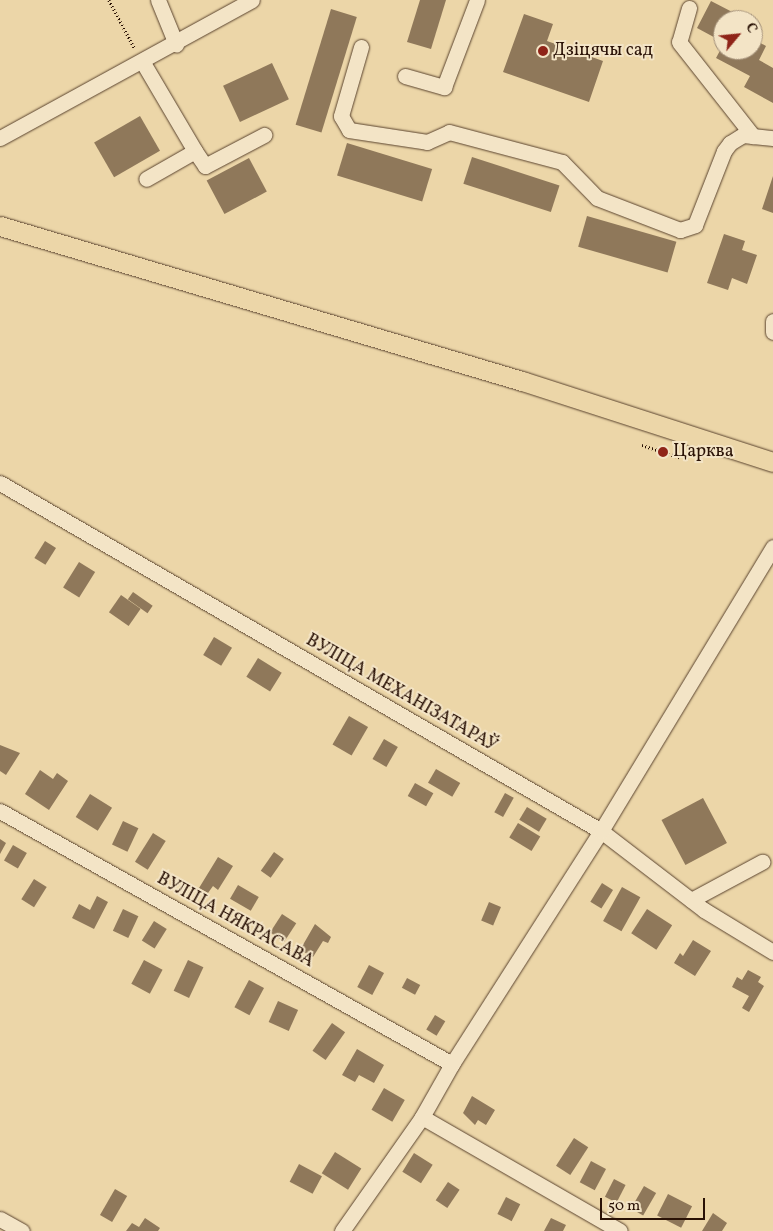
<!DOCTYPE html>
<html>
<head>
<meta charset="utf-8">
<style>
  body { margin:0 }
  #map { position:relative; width:773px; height:1231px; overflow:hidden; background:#ecd6a8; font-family:Vollkorn,serif }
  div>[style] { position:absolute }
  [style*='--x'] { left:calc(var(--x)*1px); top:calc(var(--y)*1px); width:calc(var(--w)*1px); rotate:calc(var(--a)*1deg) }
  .building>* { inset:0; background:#8f785a; transform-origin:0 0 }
  .path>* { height:2.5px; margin-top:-1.25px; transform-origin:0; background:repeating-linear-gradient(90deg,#2a1206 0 1px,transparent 0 3.5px) }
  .roads { filter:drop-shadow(0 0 1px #5a432e) drop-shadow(0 0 1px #5a432e) }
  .minor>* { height:15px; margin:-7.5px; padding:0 7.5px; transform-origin:7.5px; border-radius:7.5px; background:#f3e4c6 }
  .major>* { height:19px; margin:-9.5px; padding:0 9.5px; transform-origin:9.5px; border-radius:9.5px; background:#ecd6a8 }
  .dots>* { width:14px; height:14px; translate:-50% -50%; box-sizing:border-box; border:2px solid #f3e4c6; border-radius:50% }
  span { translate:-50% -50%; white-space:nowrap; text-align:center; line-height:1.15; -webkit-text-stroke:4px #f3e4c6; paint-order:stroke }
  .poi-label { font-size:18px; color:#2a1206 }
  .left { translate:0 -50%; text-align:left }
  .street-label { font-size:18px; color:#2a1206 }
  .north { position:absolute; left:713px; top:10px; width:50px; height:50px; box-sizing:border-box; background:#f3e4c6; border:1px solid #a39079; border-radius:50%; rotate:62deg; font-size:14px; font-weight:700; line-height:20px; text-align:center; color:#2a1206 }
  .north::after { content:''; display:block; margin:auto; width:18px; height:22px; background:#8f2418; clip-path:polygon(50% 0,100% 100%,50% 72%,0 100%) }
  .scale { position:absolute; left:600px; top:1198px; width:105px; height:22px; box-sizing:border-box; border:2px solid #2a1206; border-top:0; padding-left:6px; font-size:15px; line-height:18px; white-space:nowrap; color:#2a1206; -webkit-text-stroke:4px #f3e4c6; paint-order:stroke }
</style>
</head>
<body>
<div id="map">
  <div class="building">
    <i style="clip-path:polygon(420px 0,446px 0,431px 49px,407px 42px)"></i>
    <i style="clip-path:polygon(711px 1px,740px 16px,738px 20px,723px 20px,723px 42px,697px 28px)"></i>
    <i style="left:331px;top:9px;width:27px;height:121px;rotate:17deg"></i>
    <i style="clip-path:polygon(524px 14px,553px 24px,547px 41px,603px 61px,589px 102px,503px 72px)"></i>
    <i style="clip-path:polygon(753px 39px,766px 46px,759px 60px,773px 68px,773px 103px,744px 87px,750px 76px,716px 58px,723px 45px,723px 50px,753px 50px)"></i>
    <i style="left:272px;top:63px;width:40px;height:54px;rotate:65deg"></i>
    <i style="left:140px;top:116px;width:40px;height:53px;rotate:60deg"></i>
    <i style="left:347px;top:143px;width:89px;height:34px;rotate:17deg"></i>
    <i style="left:472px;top:157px;width:92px;height:28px;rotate:18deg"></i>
    <i style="left:249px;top:158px;width:38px;height:48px;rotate:62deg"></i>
    <i style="clip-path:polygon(773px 176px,773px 213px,762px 209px)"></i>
    <i style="left:587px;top:216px;width:93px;height:32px;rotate:16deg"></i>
    <i style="clip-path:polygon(724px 234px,745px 241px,742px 250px,757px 255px,747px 284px,732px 278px,728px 290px,707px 283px)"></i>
    <i style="left:45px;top:541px;width:13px;height:20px;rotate:32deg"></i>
    <i style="left:79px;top:562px;width:19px;height:30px;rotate:32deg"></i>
    <i style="left:133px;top:592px;width:24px;height:9px;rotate:35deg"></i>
    <i style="left:121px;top:595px;width:24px;height:21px;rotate:35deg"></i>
    <i style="left:214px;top:637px;width:21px;height:21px;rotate:31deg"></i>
    <i style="left:258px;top:658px;width:28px;height:22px;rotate:32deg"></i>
    <i style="left:349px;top:716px;width:22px;height:33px;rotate:30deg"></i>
    <i style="left:384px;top:739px;width:16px;height:23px;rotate:30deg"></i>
    <i style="clip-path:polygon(0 745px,20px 753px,6px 775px,0 771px)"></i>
    <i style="left:436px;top:769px;width:28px;height:16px;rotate:30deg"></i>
    <i style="clip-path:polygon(40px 770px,53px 779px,57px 773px,68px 781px,49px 810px,25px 794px)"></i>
    <i style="left:415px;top:783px;width:21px;height:15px;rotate:29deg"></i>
    <i style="left:505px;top:793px;width:10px;height:22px;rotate:29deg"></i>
    <i style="left:90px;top:794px;width:26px;height:27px;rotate:32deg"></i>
    <i style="left:703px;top:798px;width:51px;height:47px;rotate:62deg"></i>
    <i style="left:527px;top:807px;width:23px;height:15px;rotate:31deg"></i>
    <i style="left:123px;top:821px;width:17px;height:26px;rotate:25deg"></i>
    <i style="left:518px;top:823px;width:26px;height:17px;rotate:31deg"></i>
    <i style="left:153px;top:833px;width:15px;height:34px;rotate:32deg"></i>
    <i style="clip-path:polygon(0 839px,6px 843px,0 854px)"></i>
    <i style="left:13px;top:845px;width:16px;height:18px;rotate:30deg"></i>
    <i style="left:274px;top:852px;width:12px;height:23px;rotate:35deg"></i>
    <i style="clip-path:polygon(218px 857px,233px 866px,218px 890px,213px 886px,208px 893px,199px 888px)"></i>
    <i style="left:34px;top:879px;width:15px;height:24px;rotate:32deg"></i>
    <i style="left:602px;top:883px;width:13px;height:22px;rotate:32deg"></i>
    <i style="left:238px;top:885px;width:24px;height:16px;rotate:30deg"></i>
    <i style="left:622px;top:887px;width:21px;height:39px;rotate:29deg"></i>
    <i style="clip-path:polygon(97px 896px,108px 902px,94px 929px,72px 918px,79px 904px,90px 910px)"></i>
    <i style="left:489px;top:902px;width:13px;height:20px;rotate:23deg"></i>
    <i style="left:123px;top:909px;width:17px;height:24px;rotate:25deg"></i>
    <i style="left:647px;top:909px;width:30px;height:29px;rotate:33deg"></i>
    <i style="left:282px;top:914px;width:17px;height:22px;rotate:33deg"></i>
    <i style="left:154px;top:921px;width:15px;height:23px;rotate:32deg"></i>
    <i style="clip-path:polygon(315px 924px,331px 937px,328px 943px,323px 941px,313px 957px,300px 950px)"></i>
    <i style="clip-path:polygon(693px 940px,711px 951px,695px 976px,674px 963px,680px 953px,683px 956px)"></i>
    <i style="left:144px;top:960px;width:21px;height:27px;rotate:28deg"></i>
    <i style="left:188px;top:960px;width:17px;height:34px;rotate:25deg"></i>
    <i style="left:369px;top:965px;width:17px;height:25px;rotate:28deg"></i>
    <i style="clip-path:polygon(748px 970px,761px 977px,758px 982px,764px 986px,749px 1012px,742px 1008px,749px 996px,732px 987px,737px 977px,742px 980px)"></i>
    <i style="left:407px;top:978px;width:15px;height:11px;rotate:28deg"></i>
    <i style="left:249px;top:980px;width:17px;height:31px;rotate:28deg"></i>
    <i style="left:278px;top:1001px;width:22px;height:23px;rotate:24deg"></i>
    <i style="left:435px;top:1015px;width:12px;height:17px;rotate:31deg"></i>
    <i style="left:332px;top:1023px;width:16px;height:34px;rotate:35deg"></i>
    <i style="clip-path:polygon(357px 1049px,384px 1065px,374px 1083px,359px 1075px,355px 1082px,342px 1075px)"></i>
    <i style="left:384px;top:1088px;width:24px;height:25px;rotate:30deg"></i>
    <i style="clip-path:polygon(472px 1096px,495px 1110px,486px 1125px,478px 1120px,475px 1125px,463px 1113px)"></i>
    <i style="left:574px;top:1138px;width:17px;height:33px;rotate:33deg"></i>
    <i style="left:335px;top:1152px;width:31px;height:25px;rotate:32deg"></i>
    <i style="left:414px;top:1153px;width:22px;height:22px;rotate:32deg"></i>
    <i style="left:591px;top:1161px;width:17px;height:24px;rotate:28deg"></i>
    <i style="left:299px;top:1164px;width:26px;height:20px;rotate:28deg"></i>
    <i style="left:614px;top:1179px;width:13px;height:20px;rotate:27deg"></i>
    <i style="left:448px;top:1182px;width:14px;height:22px;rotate:34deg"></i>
    <i style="left:644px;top:1186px;width:14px;height:26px;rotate:30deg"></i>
    <i style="left:115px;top:1189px;width:14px;height:30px;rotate:30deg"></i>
    <i style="left:668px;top:1194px;width:27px;height:24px;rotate:27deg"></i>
    <i style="left:506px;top:1197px;width:16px;height:19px;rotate:27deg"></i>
    <i style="clip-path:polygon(713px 1213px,727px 1223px,722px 1231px,702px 1231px)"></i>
    <i style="clip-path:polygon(145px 1218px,160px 1228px,158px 1231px,126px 1231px,132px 1223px,139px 1227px)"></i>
    <i style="clip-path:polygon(551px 1218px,566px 1225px,563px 1231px,544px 1231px)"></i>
  </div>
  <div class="path">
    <i style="--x:109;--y:0;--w:55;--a:62"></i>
    <i style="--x:642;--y:445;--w:42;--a:18"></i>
  </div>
  <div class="roads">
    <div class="minor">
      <i style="--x:158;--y:0;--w:48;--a:67.8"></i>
      <i style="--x:689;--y:8;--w:35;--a:106"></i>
      <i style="--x:679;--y:42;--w:120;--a:51.8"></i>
      <i style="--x:361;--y:47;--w:72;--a:106.2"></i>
      <i style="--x:341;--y:116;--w:16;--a:60"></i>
      <i style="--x:349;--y:130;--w:79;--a:8.7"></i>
      <i style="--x:427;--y:142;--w:24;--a:-24"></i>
      <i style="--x:449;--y:132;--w:117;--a:14.9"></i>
      <i style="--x:562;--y:162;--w:50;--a:45.8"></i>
      <i style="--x:597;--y:198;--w:89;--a:21.1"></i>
      <i style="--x:680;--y:230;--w:16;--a:-18"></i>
      <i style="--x:695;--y:225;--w:79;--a:-68.6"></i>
      <i style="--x:724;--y:151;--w:10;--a:-53"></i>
      <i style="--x:730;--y:143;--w:15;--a:-32"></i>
      <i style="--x:743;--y:135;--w:30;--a:6"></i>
      <i style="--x:142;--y:61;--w:104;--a:59.5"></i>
      <i style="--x:195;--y:151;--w:56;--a:150.3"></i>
      <i style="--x:405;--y:76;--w:41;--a:15.8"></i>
      <i style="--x:444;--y:87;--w:93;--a:-69.2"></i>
      <i style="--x:0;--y:138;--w:287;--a:-28.7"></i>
      <i style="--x:195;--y:151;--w:18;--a:56"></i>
      <i style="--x:205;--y:166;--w:67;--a:-27.7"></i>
      <i style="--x:773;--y:321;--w:11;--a:90"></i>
      <i style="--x:0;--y:483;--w:694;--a:30.07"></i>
      <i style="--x:601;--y:831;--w:130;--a:37.5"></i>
      <i style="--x:704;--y:910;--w:81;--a:31.3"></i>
      <i style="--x:0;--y:811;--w:518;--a:29.24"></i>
      <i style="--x:691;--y:900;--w:81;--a:-28.2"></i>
      <i style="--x:422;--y:1117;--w:228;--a:29.9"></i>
      <i style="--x:0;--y:1219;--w:25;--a:29"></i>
      <i style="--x:342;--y:1231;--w:139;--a:-54.9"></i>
      <i style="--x:422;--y:1117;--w:61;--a:-60.5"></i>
      <i style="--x:452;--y:1064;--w:277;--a:-57.4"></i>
      <i style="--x:601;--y:831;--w:332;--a:-58.8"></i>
    </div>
    <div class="major">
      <i style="--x:0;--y:226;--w:545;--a:16.54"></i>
      <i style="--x:522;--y:381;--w:264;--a:17.9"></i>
    </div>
  </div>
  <div class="dots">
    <i style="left:543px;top:51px;background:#8f2418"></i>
    <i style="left:663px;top:452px;background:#8f2418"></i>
  </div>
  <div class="poi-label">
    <span class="left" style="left:553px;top:51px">Дзіцячы сад</span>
    <span class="left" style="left:673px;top:452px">Царква</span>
  </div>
  <div class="street-label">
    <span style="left:401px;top:694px;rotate:30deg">ВУЛІЦА МЕХАНІЗАТАРАЎ</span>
    <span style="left:235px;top:921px;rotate:29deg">ВУЛІЦА НЯКРАСАВА</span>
  </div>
  <div class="north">С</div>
  <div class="scale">50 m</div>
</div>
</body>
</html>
